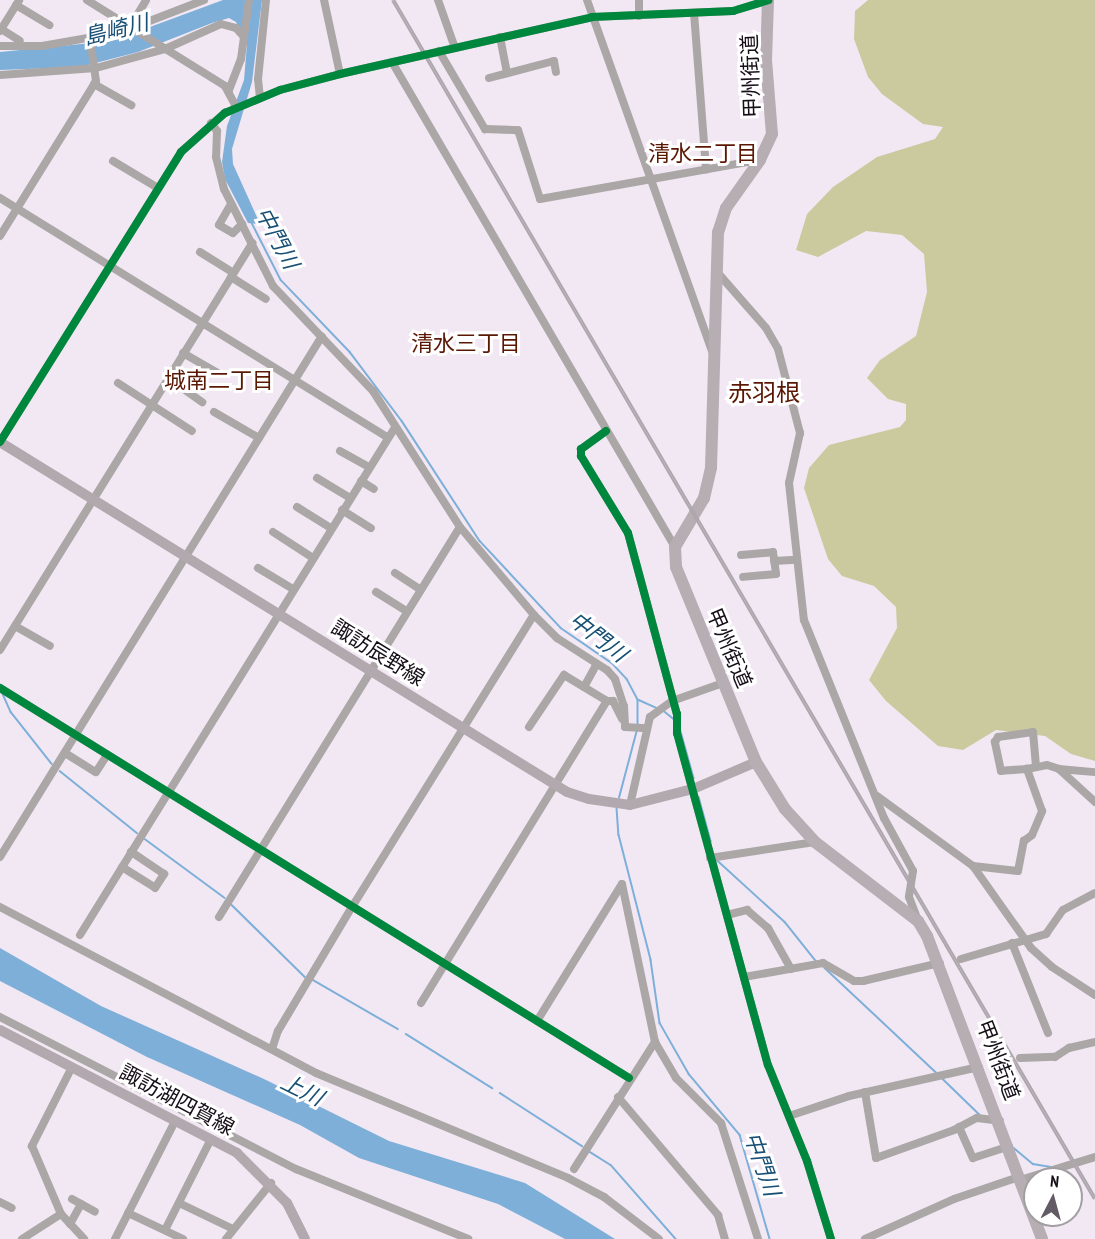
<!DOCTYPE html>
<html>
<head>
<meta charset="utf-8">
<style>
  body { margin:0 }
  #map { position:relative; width:1095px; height:1239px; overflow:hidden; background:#f2e8f4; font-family:"PT Sans Narrow","Noto Sans JP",sans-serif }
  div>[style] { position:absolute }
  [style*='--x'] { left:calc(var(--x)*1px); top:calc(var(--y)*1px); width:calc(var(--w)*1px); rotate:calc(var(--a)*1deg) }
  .forest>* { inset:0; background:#cbc99e }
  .water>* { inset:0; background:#7dafd9 }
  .stream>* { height:1.5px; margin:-0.75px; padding:0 0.75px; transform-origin:0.75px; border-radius:0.75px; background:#7dafd9 }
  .minor>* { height:8px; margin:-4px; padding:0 4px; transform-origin:4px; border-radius:4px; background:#aca7a7 }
  .major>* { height:10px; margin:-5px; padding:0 5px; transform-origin:5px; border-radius:5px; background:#b1a9ad }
  .highway>* { height:12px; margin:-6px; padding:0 6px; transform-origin:6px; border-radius:6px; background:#b6aeb2 }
  .rail>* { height:4px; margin-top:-2px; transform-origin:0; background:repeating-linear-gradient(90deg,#fff 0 4.5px,#ada7ad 0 9px); box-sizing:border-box; border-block:2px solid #ada7ad }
  .cycleway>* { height:8px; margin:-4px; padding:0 4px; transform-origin:4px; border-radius:4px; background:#00873e }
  span { translate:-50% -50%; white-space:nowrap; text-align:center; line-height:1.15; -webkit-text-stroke:6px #fff; paint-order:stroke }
  .street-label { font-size:21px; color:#160f18 }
  .water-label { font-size:22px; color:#174f75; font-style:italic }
  .neighbourhood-label { font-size:22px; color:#5a1804 }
  .quarter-label { font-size:24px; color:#5a1804 }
  .north { position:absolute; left:1023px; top:1167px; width:60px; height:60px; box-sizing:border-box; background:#fff; border:2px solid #a29fa3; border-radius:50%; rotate:6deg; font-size:16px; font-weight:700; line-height:24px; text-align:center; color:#160f18 }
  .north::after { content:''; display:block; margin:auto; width:21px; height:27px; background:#635b65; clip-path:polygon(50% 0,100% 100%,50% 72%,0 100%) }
</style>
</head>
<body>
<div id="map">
  <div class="forest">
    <i style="clip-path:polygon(868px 0,1095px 0,1095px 761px,1071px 754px,1045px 736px,996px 730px,963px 750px,938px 746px,886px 701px,869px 680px,897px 628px,896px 607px,874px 586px,842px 576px,828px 559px,804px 488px,809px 468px,829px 445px,900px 427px,906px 420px,906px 404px,888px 399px,867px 378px,880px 360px,916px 336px,927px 292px,924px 254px,902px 235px,866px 231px,818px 257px,796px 250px,807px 214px,833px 187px,877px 157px,935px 139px,943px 127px,923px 124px,882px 94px,868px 77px,854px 39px,855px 11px)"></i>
  </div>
  <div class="water">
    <i style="clip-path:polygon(223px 0,262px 0,252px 82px,232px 149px,233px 164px,260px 224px,248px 223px,225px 179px,222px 162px,227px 126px,244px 80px,247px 44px,236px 22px,229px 18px,212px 23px,138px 52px,80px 67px,0 70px,0 52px,112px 41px)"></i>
    <i style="clip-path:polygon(0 948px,101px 1006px,264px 1079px,389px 1141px,525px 1183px,615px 1239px,565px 1239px,498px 1204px,359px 1158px,300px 1125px,147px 1057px,0 981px)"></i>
  </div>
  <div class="stream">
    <i style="--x:252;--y:223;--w:64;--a:63"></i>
    <i style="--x:281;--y:280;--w:100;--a:46.2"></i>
    <i style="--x:350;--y:352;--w:86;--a:53"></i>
    <i style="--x:402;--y:421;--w:143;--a:57"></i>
    <i style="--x:480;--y:541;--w:119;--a:47"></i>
    <i style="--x:561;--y:628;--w:62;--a:34.5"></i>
    <i style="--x:612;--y:663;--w:22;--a:47"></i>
    <i style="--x:627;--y:679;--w:24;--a:62"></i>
    <i style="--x:638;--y:700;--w:25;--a:90"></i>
    <i style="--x:3;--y:694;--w:20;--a:66"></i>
    <i style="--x:11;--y:712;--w:66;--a:51.7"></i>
    <i style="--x:639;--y:700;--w:20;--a:24"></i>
    <i style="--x:664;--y:711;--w:13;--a:39"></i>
    <i style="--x:680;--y:728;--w:52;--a:74.4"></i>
    <i style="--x:60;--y:771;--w:99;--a:38.8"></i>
    <i style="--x:699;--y:797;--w:46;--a:74.7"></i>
    <i style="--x:619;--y:798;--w:70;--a:-75.2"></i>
    <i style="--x:617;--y:808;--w:27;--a:86"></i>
    <i style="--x:619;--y:835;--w:129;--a:75.6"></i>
    <i style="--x:651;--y:960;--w:64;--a:81.9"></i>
    <i style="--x:660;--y:1023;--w:59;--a:60.4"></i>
    <i style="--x:689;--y:1074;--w:80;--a:50.1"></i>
    <i style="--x:740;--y:1135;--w:108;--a:73.9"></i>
    <i style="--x:145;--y:839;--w:99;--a:36.4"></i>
    <i style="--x:717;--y:860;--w:92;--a:42.4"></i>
    <i style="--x:785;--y:922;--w:50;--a:51.5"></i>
    <i style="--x:231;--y:904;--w:104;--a:44.6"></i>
    <i style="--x:825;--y:968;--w:154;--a:43.2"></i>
    <i style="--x:313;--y:980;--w:98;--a:30"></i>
    <i style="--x:406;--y:1034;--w:102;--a:32.1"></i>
    <i style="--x:943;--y:1079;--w:52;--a:44.2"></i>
    <i style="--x:500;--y:1093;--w:98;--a:32.9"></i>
    <i style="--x:1014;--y:1148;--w:25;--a:40"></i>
    <i style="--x:1033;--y:1164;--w:18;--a:9"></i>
    <i style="--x:590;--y:1152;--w:25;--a:32"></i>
    <i style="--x:611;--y:1165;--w:98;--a:48.7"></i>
  </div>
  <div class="minor">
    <i style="--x:87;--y:0;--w:163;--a:31.9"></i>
    <i style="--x:225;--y:86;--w:24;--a:62"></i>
    <i style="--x:324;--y:0;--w:76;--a:77.8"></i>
    <i style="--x:438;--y:0;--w:51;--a:70.5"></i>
    <i style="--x:587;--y:0;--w:374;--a:70.4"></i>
    <i style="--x:639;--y:0;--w:16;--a:90"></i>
    <i style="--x:16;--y:5;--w:39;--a:31"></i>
    <i style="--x:694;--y:13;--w:157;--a:85.6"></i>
    <i style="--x:130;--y:27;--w:31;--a:-59"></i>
    <i style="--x:1;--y:29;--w:22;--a:32"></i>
    <i style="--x:0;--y:31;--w:36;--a:-58"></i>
    <i style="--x:500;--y:37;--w:36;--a:79"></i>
    <i style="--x:0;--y:46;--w:42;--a:0"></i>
    <i style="--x:42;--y:46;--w:80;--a:-10"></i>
    <i style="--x:121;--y:32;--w:89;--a:-21.1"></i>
    <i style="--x:439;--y:51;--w:91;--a:59.5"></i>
    <i style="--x:485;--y:129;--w:33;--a:2"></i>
    <i style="--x:518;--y:130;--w:72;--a:72.3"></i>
    <i style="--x:540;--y:199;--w:223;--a:-10.1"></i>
    <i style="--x:392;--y:62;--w:562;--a:59.74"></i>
    <i style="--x:0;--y:75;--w:96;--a:-4.2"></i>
    <i style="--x:96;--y:68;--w:72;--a:-15.4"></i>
    <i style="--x:165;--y:49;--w:61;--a:-24.1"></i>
    <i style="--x:221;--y:24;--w:16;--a:15"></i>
    <i style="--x:236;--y:28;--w:12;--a:48"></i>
    <i style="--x:489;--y:78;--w:67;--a:-14.7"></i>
    <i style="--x:554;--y:61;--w:11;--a:80"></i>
    <i style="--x:94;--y:84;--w:43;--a:29.6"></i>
    <i style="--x:229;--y:90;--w:33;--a:-69"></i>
    <i style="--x:241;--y:59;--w:60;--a:-82.3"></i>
    <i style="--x:260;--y:98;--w:19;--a:-96"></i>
    <i style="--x:258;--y:79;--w:79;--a:-84.2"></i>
    <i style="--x:211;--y:123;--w:10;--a:53"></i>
    <i style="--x:217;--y:131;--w:26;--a:92"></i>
    <i style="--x:216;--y:157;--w:33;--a:76"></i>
    <i style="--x:224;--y:189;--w:109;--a:63.2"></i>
    <i style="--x:273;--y:286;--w:145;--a:46.4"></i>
    <i style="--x:373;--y:391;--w:161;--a:57.4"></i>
    <i style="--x:460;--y:527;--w:115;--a:49.9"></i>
    <i style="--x:534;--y:615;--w:33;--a:45"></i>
    <i style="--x:557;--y:638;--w:59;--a:32.6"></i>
    <i style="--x:607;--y:670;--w:12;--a:48"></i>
    <i style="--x:615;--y:679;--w:28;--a:72"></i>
    <i style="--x:624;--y:706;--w:21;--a:87"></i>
    <i style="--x:625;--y:727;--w:22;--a:3"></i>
    <i style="--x:113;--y:161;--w:52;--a:31"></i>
    <i style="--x:0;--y:198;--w:456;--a:31.7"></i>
    <i style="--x:231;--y:204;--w:24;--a:120"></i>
    <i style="--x:219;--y:225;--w:16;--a:30"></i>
    <i style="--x:233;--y:233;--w:13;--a:-45"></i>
    <i style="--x:0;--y:236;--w:182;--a:-58.2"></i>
    <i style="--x:96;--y:81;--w:42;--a:-98.1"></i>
    <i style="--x:200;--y:252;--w:39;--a:32"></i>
    <i style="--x:717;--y:272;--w:74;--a:48.8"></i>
    <i style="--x:766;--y:328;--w:24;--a:60"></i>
    <i style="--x:778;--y:349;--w:87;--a:75.3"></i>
    <i style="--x:800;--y:433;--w:51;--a:102.4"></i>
    <i style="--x:789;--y:483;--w:138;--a:83.8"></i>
    <i style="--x:804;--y:620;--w:214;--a:68"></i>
    <i style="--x:884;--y:818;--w:60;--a:61.3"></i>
    <i style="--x:913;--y:871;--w:26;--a:99"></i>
    <i style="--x:909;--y:897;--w:25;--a:69"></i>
    <i style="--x:231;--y:277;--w:41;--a:32.2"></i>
    <i style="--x:183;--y:353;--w:39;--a:30"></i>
    <i style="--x:168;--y:378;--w:42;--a:35.2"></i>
    <i style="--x:118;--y:383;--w:88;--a:33"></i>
    <i style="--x:214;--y:412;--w:52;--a:30"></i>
    <i style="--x:606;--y:431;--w:31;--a:144"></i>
    <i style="--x:581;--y:449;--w:7;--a:90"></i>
    <i style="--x:581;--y:456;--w:90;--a:58.6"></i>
    <i style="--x:628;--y:533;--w:188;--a:74.9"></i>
    <i style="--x:677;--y:714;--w:19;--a:90"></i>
    <i style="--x:677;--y:733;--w:344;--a:74.7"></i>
    <i style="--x:768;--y:1065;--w:104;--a:67.9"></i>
    <i style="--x:807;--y:1161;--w:82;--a:72.9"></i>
    <i style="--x:0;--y:442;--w:342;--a:-58"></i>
    <i style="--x:181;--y:152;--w:59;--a:-41.6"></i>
    <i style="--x:225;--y:113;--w:60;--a:-22.7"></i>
    <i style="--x:280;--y:90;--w:62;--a:-14.9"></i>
    <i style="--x:340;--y:74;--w:258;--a:-12.7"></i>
    <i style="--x:592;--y:17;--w:141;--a:-2.4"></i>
    <i style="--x:733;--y:11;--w:37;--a:-17"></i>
    <i style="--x:340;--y:451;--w:33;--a:29"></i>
    <i style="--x:317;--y:478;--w:39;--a:31"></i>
    <i style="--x:361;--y:481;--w:15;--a:32"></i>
    <i style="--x:297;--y:507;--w:40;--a:32"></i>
    <i style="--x:342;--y:510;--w:34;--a:32"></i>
    <i style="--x:273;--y:532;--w:48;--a:33"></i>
    <i style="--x:741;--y:555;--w:32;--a:-5"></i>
    <i style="--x:773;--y:552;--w:22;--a:82"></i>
    <i style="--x:776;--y:574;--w:33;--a:175"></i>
    <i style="--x:774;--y:561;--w:22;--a:-3"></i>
    <i style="--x:258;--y:568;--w:41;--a:31"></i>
    <i style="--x:395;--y:573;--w:30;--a:33"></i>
    <i style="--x:376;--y:592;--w:36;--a:32"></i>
    <i style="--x:15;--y:626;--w:40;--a:29.7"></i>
    <i style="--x:0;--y:650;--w:479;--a:-58.2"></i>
    <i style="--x:584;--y:687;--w:26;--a:-61"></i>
    <i style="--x:0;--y:688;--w:740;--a:31.8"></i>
    <i style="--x:529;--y:727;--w:63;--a:-56.1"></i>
    <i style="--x:564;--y:675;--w:50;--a:31.2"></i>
    <i style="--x:607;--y:701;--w:6;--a:0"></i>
    <i style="--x:613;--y:701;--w:20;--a:63"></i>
    <i style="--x:65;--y:753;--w:36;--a:32"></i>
    <i style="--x:96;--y:772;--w:20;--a:-57"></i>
    <i style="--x:1027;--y:769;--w:26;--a:176"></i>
    <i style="--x:1001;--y:771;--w:30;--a:-102"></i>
    <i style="--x:995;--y:742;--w:6;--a:-59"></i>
    <i style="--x:998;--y:737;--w:35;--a:-8"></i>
    <i style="--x:1033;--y:732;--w:34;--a:85"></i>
    <i style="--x:1059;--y:769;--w:36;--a:5"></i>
    <i style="--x:877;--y:796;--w:119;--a:36.1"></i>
    <i style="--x:973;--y:866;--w:100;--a:54.7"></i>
    <i style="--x:1031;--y:948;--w:28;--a:42"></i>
    <i style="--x:1052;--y:967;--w:51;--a:33.1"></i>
    <i style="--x:630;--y:805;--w:90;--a:-77.2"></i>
    <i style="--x:650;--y:717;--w:27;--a:-36"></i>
    <i style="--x:672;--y:701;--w:54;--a:-19.4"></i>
    <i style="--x:0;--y:857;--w:612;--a:-58.28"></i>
    <i style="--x:710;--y:858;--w:106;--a:-8.7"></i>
    <i style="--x:973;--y:866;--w:45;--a:6.3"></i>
    <i style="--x:1018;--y:871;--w:31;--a:-79"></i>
    <i style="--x:1024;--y:841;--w:10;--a:-37"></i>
    <i style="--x:1032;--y:835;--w:26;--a:-67"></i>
    <i style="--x:1042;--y:811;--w:45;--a:-109.7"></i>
    <i style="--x:1027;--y:769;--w:20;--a:-11"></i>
    <i style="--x:1047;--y:765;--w:13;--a:18"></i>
    <i style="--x:1059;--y:769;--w:49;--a:42.5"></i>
    <i style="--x:122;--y:867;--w:39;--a:32"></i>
    <i style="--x:155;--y:888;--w:17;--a:-57"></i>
    <i style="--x:164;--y:874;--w:40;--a:-146"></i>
    <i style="--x:622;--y:884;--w:161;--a:78.2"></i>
    <i style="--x:655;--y:1042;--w:42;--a:59.7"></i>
    <i style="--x:676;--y:1078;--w:64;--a:45"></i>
    <i style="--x:721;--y:1123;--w:122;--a:72.3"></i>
    <i style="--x:0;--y:907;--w:357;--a:27.7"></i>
    <i style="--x:316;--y:1073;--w:273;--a:22.6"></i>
    <i style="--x:568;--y:1178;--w:41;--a:27.8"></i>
    <i style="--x:604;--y:1197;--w:69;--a:37.4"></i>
    <i style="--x:727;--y:915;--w:21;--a:-14"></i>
    <i style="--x:747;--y:910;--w:28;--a:41"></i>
    <i style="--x:768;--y:928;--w:47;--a:60.7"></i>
    <i style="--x:219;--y:917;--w:458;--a:-58.3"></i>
    <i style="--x:80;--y:935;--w:596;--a:-58.18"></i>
    <i style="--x:1012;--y:943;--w:97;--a:68.2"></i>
    <i style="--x:961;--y:959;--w:89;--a:-16.4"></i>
    <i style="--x:1046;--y:934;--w:29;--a:-55"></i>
    <i style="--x:1063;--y:910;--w:36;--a:-28"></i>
    <i style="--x:744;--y:977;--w:80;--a:-10"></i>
    <i style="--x:823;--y:963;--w:36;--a:30"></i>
    <i style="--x:854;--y:981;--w:9;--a:0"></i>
    <i style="--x:863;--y:981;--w:79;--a:-13.2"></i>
    <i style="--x:421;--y:1003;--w:355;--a:-58.4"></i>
    <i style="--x:0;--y:1017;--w:333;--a:27.2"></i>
    <i style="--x:296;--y:1169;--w:186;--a:22.1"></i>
    <i style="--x:537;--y:1021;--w:161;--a:-58.2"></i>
    <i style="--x:272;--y:1049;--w:19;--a:-72"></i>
    <i style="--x:278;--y:1031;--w:144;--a:-59.2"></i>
    <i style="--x:352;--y:907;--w:344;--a:-58.1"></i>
    <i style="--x:1020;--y:1058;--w:35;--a:-2"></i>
    <i style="--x:1055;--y:1057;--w:17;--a:-33"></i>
    <i style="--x:1069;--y:1048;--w:27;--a:-13"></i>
    <i style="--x:72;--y:1067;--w:89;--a:116.9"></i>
    <i style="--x:32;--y:1146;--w:74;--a:66.9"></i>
    <i style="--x:61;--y:1214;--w:34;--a:47"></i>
    <i style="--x:865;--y:1092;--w:67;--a:80.5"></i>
    <i style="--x:876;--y:1158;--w:83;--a:-19.7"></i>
    <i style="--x:954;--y:1130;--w:26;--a:-28"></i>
    <i style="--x:977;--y:1118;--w:23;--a:7"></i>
    <i style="--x:618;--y:1097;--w:155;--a:49.7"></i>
    <i style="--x:718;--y:1215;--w:25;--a:74"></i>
    <i style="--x:789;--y:1116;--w:63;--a:-18.4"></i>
    <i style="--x:849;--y:1096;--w:133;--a:-12.6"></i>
    <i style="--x:959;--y:1127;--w:34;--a:66"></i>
    <i style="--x:973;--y:1158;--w:38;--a:-18"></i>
    <i style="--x:574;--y:1169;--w:151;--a:-57.5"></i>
    <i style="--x:1020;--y:1180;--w:78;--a:-17"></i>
    <i style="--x:72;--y:1199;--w:26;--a:29"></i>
    <i style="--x:0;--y:1202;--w:13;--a:27"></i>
    <i style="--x:179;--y:1203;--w:60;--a:25.7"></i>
    <i style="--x:128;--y:1213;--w:61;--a:25.3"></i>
    <i style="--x:70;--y:1224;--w:23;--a:-61"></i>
    <i style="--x:165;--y:1230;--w:102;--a:-63.2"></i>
    <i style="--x:22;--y:1239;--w:46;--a:-32.7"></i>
    <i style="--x:115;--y:1239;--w:132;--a:-63"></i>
    <i style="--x:226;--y:1239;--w:72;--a:-51.2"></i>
    <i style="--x:865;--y:1239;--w:98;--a:-24.2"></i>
    <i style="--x:954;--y:1199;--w:69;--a:-18.7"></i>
  </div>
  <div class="major">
    <i style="--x:0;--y:442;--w:666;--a:31.69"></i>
    <i style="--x:567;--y:792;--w:23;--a:18"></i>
    <i style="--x:589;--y:799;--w:41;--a:8.3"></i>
    <i style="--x:630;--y:805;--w:65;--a:-14.3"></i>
    <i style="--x:693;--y:789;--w:69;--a:-23.2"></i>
    <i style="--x:0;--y:1030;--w:267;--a:27.4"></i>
    <i style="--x:237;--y:1153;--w:71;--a:45"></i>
    <i style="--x:287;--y:1203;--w:40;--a:63.4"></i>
  </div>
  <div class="highway">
    <i style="--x:768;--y:0;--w:60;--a:91.9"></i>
    <i style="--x:766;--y:60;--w:74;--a:85.4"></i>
    <i style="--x:772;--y:134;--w:29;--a:115"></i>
    <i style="--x:760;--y:160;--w:59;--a:125.3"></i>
    <i style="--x:726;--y:208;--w:25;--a:108"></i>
    <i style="--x:718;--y:232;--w:236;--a:91.7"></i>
    <i style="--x:711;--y:468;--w:31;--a:103"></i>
    <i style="--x:704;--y:498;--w:57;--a:120.6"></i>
    <i style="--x:675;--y:547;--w:20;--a:87"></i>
    <i style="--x:676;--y:567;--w:211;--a:67.7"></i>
    <i style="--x:756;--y:762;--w:55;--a:58.3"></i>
    <i style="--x:785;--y:809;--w:45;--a:47.7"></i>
    <i style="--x:815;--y:842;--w:130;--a:37.5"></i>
    <i style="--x:918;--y:921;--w:17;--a:59"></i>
    <i style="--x:927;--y:936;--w:324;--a:69.2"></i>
  </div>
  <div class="rail">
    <i style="--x:393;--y:0;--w:1389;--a:59.65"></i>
  </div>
  <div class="cycleway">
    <i style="--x:606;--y:431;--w:31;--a:144"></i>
    <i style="--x:581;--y:449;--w:7;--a:90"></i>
    <i style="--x:581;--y:456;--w:90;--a:58.6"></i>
    <i style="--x:628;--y:533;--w:188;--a:74.9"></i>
    <i style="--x:677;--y:714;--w:19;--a:90"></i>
    <i style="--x:677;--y:733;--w:344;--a:74.7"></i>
    <i style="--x:768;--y:1065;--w:104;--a:67.9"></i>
    <i style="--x:807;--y:1161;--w:82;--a:72.9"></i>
    <i style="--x:0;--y:442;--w:342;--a:-58"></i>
    <i style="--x:181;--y:152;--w:59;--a:-41.6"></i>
    <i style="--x:225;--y:113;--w:60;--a:-22.7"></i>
    <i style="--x:280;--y:90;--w:62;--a:-14.9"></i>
    <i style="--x:340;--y:74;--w:258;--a:-12.7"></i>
    <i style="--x:592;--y:17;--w:141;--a:-2.4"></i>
    <i style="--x:733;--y:11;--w:37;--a:-17"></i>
    <i style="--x:0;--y:688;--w:740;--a:31.8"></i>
  </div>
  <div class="street-label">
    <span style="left:751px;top:76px;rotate:-92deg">甲州街道</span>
    <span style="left:729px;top:648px;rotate:67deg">甲州街道</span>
    <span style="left:378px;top:653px;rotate:32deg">諏訪辰野線</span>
    <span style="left:998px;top:1060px;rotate:69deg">甲州街道</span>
    <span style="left:177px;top:1100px;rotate:28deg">諏訪湖四賀線</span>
  </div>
  <div class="water-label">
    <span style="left:116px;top:30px;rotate:-14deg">島崎川</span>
    <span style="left:277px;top:238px;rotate:62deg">中門川</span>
    <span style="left:598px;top:637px;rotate:38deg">中門川</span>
    <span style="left:302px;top:1090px;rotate:26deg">上川</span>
    <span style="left:762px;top:1164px;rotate:71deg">中門川</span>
  </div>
  <div class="neighbourhood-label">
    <span style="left:703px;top:154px">清水二丁目</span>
    <span style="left:466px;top:344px">清水三丁目</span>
    <span style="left:219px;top:381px">城南二丁目</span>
  </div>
  <div class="quarter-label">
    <span style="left:764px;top:393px">赤羽根</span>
  </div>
  <div class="north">N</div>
</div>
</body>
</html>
